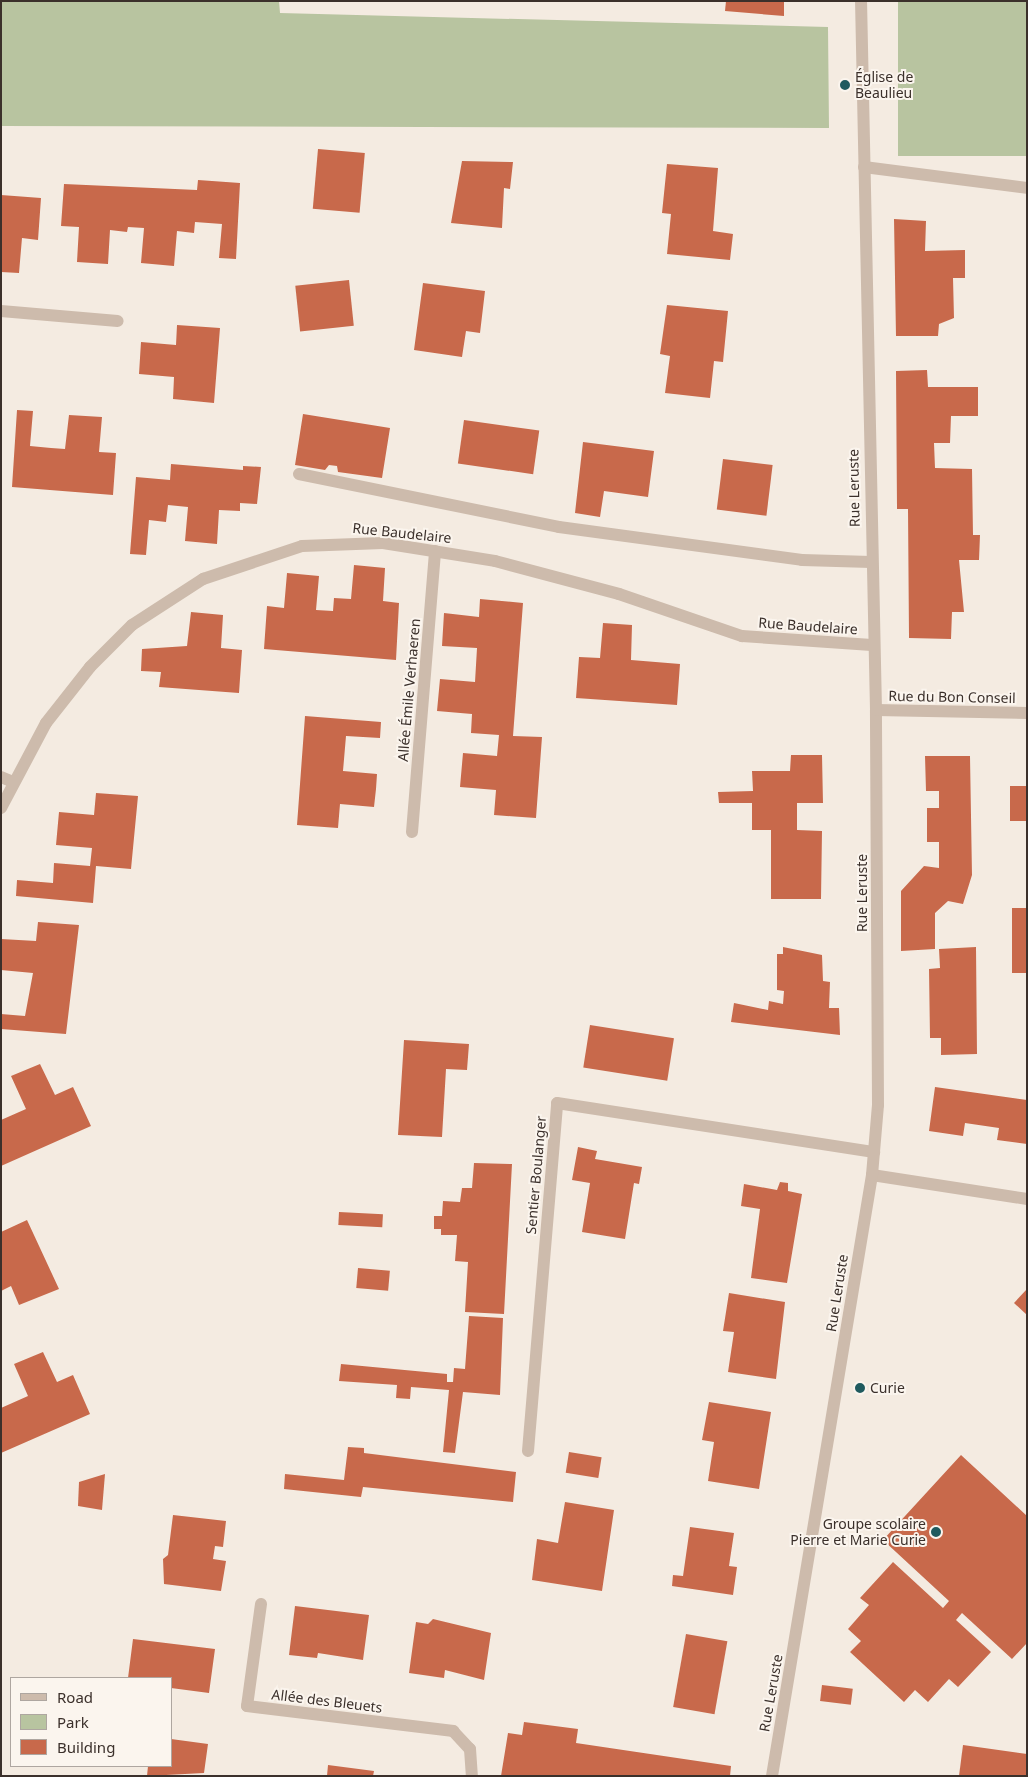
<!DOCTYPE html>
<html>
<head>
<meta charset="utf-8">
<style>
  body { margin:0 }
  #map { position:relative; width:1028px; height:1777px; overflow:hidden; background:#f4ebe1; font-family:"Noto Sans",sans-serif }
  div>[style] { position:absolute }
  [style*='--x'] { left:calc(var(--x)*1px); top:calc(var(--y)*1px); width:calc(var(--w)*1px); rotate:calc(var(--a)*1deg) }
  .green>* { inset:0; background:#b8c4a0; transform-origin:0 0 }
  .building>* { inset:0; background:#c8694b; transform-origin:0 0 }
  .minor>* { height:12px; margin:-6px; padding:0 6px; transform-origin:6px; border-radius:6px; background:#cdbbac }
  .dots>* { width:14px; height:14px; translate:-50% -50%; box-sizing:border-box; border:2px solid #fbf5ee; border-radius:50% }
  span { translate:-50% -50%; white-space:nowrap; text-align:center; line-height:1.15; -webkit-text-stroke:4px #fbf5ee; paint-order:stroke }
  .poi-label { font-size:14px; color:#3b302b }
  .left { translate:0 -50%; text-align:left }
  .right { translate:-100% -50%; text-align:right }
  .street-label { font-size:14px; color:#3b302b }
  .frame { position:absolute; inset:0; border:2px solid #3b302b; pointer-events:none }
  .legend { position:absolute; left:10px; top:1677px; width:162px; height:90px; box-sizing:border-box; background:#fbf5ee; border:1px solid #aea6a0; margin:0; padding:6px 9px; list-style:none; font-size:15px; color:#3b302b }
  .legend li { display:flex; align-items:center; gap:10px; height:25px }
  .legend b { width:25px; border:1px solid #aea6a0 }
</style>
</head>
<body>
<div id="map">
  <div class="green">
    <i style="clip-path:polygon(1px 1px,279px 1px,280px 13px,828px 27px,829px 128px,1px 126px)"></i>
    <i style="left:898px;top:1px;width:129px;height:155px"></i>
  </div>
  <div class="building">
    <i style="clip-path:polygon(726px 1px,784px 1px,784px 16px,725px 11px)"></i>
    <i style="left:318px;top:149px;width:47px;height:60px;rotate:5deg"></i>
    <i style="clip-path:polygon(462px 161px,513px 162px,510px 189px,504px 188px,502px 228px,451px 223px)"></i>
    <i style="clip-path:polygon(667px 164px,718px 168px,713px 231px,733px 234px,730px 260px,667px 254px,671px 214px,662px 213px)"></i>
    <i style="clip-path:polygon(198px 180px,240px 183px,236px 259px,219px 258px,222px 224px,195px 222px,194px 233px,177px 231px,174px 266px,141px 263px,144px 228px,128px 227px,127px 232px,110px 230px,108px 264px,77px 262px,79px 227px,61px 226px,64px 184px,197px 190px)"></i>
    <i style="clip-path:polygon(1px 195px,41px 198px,38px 240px,22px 238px,19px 273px,1px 272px)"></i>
    <i style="clip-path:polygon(894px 219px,926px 221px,925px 251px,965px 250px,965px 278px,953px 278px,954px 318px,939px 324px,938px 336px,896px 336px)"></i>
    <i style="left:349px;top:280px;width:46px;height:54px;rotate:84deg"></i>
    <i style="clip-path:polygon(423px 283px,485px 291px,480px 333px,466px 331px,462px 357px,414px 350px)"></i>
    <i style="clip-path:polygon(667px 305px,728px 311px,723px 362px,714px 361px,710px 398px,665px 393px,670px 356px,660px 354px)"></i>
    <i style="clip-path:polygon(177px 325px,220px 328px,214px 403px,173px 399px,174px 377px,139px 374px,141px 342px,176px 345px)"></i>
    <i style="clip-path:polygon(927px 370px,928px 387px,978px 387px,978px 416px,951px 416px,950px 443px,934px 443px,935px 468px,972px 469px,973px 535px,980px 535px,979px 560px,959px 560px,964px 612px,952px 612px,951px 639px,909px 638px,908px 509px,897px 509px,896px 371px)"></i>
    <i style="clip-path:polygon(17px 410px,33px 411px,30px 446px,51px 448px,65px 449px,69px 415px,102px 417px,99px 452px,116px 453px,113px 495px,12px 487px)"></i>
    <i style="clip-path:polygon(303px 414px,390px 428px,382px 478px,338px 472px,337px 466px,329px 465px,325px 470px,295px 465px)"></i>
    <i style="left:464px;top:420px;width:76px;height:44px;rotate:8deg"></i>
    <i style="clip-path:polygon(583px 442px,654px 451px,648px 497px,604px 491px,600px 517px,575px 513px)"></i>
    <i style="left:723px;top:459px;width:50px;height:51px;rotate:7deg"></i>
    <i style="clip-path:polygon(171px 464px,243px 470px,243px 466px,261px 467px,257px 504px,240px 503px,240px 511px,219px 510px,217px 544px,185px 541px,188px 507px,168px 505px,166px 522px,149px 520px,146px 555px,130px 554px,136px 477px,170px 480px)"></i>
    <i style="clip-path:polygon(354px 565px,385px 568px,383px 601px,399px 603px,396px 660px,264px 649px,267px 606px,284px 608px,287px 573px,319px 576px,316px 610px,333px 611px,334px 598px,351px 599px)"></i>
    <i style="clip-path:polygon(480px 599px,523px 603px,513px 736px,542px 737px,536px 818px,494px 815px,496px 790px,460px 787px,463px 753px,497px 756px,499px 735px,471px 733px,472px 714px,437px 711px,440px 679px,475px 682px,477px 648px,442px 646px,444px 613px,479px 617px)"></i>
    <i style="clip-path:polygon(191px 612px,223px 615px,221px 648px,242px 650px,239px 693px,159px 687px,161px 672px,141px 671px,142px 649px,187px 646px)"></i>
    <i style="clip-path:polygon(603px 623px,632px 625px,631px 660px,680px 664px,677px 705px,576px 698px,579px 657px,600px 658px)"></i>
    <i style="clip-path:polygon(305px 716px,381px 722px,380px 738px,346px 736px,343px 771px,377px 774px,376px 789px,374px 807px,340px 804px,338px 828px,297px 825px)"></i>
    <i style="clip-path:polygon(791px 755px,822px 755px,823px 803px,797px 803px,797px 830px,822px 831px,821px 899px,771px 899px,771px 830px,752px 830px,752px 803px,719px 803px,718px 792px,753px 791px,752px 771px,790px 771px)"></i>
    <i style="clip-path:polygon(925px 756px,970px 756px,972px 875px,963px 904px,948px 901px,935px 913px,935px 949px,901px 951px,901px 891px,924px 866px,939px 868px,939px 842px,927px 842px,927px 808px,939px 808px,939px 791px,926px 791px)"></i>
    <i style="left:1010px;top:786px;width:17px;height:35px"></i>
    <i style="clip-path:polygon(96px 793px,138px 796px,131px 869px,96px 866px,93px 903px,16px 896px,17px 880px,53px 883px,54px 863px,90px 866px,92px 848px,56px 845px,59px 812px,94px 815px)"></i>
    <i style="left:1012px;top:908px;width:15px;height:65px"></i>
    <i style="clip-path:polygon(38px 922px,79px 925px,66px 1034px,1px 1029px,1px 1014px,25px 1016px,33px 973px,1px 970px,1px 939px,36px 941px)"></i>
    <i style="clip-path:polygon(783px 947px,822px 955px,823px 981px,830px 982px,829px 1008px,839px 1008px,840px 1035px,731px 1022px,734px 1003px,768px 1010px,769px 1001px,783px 1004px,784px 991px,777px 990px,777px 954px,783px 954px)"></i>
    <i style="clip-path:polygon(976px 947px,977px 1054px,941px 1055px,941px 1038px,930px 1038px,929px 969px,940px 968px,939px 949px)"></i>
    <i style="left:590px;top:1025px;width:85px;height:43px;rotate:9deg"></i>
    <i style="clip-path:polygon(404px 1040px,469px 1044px,467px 1070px,446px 1069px,442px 1137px,398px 1135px)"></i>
    <i style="clip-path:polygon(40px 1064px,55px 1095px,73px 1087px,91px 1126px,1px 1166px,1px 1120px,26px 1109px,11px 1076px)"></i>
    <i style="clip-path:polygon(935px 1087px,1027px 1100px,1027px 1144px,997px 1140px,999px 1128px,965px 1123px,963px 1136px,929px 1131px)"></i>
    <i style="clip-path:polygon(578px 1147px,597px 1151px,595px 1159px,642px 1167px,639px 1184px,634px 1183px,625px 1239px,582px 1232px,590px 1183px,572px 1180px)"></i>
    <i style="clip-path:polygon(474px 1163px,512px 1164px,504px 1314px,465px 1312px,468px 1262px,455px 1261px,457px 1235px,441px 1235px,441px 1229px,434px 1229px,434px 1216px,442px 1216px,443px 1201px,460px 1202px,462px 1188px,472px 1188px)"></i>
    <i style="clip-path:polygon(780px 1182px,788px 1183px,788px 1191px,802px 1194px,787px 1283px,751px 1278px,760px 1209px,741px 1206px,744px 1184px,777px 1190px)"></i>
    <i style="left:339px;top:1212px;width:44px;height:13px;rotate:3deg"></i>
    <i style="clip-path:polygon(27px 1220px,59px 1289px,19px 1305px,11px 1286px,1px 1291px,1px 1232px)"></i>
    <i style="left:358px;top:1268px;width:32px;height:20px;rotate:5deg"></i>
    <i style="clip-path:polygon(1027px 1289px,1027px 1315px,1014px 1303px)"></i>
    <i style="clip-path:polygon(729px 1293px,785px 1302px,776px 1379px,728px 1372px,734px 1332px,723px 1331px)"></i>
    <i style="clip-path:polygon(469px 1316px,503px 1318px,500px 1395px,463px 1392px,455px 1453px,443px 1452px,449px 1390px,411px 1387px,410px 1399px,396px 1398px,397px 1385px,339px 1381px,341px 1364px,447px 1374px,447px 1382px,453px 1382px,454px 1368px,465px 1369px)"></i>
    <i style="clip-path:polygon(43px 1352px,57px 1382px,73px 1375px,90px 1414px,1px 1453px,1px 1408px,28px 1396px,14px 1364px)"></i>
    <i style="clip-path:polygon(709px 1402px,771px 1412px,759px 1489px,708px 1481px,714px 1442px,702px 1440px)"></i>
    <i style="clip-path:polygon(348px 1447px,364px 1448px,364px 1453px,516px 1472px,513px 1502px,363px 1487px,361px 1497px,284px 1489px,285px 1474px,344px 1480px)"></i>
    <i style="left:569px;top:1452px;width:33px;height:21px;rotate:9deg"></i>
    <i style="clip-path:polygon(961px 1455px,1027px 1516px,1027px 1643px,1012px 1659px,962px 1613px,956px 1620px,991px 1652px,958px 1687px,949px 1679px,928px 1702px,915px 1690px,904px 1702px,850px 1652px,861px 1641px,848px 1629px,869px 1605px,860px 1598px,893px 1562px,943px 1608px,949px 1601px,883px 1540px)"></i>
    <i style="clip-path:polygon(105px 1474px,102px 1510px,78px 1506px,79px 1482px)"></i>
    <i style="clip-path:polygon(565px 1502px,614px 1510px,602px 1591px,532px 1580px,537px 1539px,558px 1543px)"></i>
    <i style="clip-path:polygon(173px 1515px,226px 1521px,223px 1547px,215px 1546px,213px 1559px,226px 1561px,221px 1591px,164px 1584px,163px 1559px,168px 1555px)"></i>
    <i style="clip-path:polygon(690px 1527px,734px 1533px,729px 1566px,737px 1567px,733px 1595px,672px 1586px,673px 1575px,683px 1576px)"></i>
    <i style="clip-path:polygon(295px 1606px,369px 1615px,363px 1660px,318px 1653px,317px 1658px,289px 1655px)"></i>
    <i style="clip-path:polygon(433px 1619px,491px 1633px,484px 1680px,445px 1670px,444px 1678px,409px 1673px,416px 1622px,428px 1624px)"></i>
    <i style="left:686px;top:1634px;width:42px;height:74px;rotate:10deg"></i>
    <i style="clip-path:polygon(133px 1639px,215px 1649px,209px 1693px,171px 1688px,171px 1678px,128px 1678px)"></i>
    <i style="left:822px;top:1685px;width:31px;height:16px;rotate:7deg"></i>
    <i style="clip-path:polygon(524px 1722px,578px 1729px,576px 1743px,731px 1766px,730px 1776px,501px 1776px,508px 1733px,522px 1735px)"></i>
    <i style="clip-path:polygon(171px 1739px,208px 1744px,204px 1773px,147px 1776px,148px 1766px,171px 1766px)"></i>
    <i style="clip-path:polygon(963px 1745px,1027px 1754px,1027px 1776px,959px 1776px)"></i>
    <i style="clip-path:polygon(328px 1765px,374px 1771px,373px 1776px,327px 1776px)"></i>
  </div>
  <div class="minor">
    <i style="--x:864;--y:167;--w:164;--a:7.3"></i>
    <i style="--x:1;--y:311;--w:117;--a:4.9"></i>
    <i style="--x:299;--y:474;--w:265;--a:11.5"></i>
    <i style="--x:559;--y:527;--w:245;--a:7.7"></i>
    <i style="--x:802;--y:560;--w:69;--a:1.7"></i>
    <i style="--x:876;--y:710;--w:151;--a:1.1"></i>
    <i style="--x:1;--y:777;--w:13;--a:23"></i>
    <i style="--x:1;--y:808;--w:96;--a:-62.1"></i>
    <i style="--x:46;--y:723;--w:71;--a:-51.8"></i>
    <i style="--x:90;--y:667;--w:59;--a:-45"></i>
    <i style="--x:132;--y:625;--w:85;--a:-32.9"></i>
    <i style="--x:203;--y:579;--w:104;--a:-18.4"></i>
    <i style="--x:302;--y:546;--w:81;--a:-2.1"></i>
    <i style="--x:383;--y:543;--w:113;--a:9.1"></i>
    <i style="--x:495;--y:561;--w:128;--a:14.9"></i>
    <i style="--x:619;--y:594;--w:130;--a:18.9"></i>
    <i style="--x:742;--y:636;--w:130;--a:4"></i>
    <i style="--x:412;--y:832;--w:282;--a:-85.3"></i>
    <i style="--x:872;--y:1175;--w:157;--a:8.8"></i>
    <i style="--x:528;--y:1451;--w:349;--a:-85.2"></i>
    <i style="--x:557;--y:1103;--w:321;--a:8.8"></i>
    <i style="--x:261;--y:1604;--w:103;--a:97.8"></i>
    <i style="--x:247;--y:1706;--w:208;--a:6.9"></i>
    <i style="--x:453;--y:1731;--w:25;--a:47"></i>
    <i style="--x:470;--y:1749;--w:27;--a:86"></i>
    <i style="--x:772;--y:1776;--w:609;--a:-80.55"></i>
    <i style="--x:872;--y:1175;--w:70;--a:-85.1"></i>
    <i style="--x:878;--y:1105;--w:395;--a:-90.3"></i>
    <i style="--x:876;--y:710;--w:709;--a:-91.21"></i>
  </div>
  <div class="dots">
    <i style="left:845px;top:85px;background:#1f5a5e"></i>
    <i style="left:860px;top:1388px;background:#1f5a5e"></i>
    <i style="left:936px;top:1532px;background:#1f5a5e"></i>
  </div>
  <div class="poi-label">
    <span class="left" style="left:855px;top:85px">Église de<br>Beaulieu</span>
    <span class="left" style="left:870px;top:1388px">Curie</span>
    <span class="right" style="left:926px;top:1532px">Groupe scolaire<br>Pierre et Marie Curie</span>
  </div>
  <div class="street-label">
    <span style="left:854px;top:488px;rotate:-91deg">Rue Leruste</span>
    <span style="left:402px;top:533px;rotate:6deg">Rue Baudelaire</span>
    <span style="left:808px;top:626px;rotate:4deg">Rue Baudelaire</span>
    <span style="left:409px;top:690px;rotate:-85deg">Allée Émile Verhaeren</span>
    <span style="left:952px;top:697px;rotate:1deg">Rue du Bon Conseil</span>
    <span style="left:862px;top:893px;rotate:-90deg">Rue Leruste</span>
    <span style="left:536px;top:1175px;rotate:-85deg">Sentier Boulanger</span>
    <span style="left:837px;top:1293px;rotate:-81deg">Rue Leruste</span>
    <span style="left:771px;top:1693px;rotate:-80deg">Rue Leruste</span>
    <span style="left:327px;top:1701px;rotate:7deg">Allée des Bleuets</span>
  </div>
  <div class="frame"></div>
  <ul class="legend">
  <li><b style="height:6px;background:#cdbbac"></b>Road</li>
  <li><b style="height:14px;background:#b8c4a0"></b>Park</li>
  <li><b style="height:14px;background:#c8694b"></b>Building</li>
  </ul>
</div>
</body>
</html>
